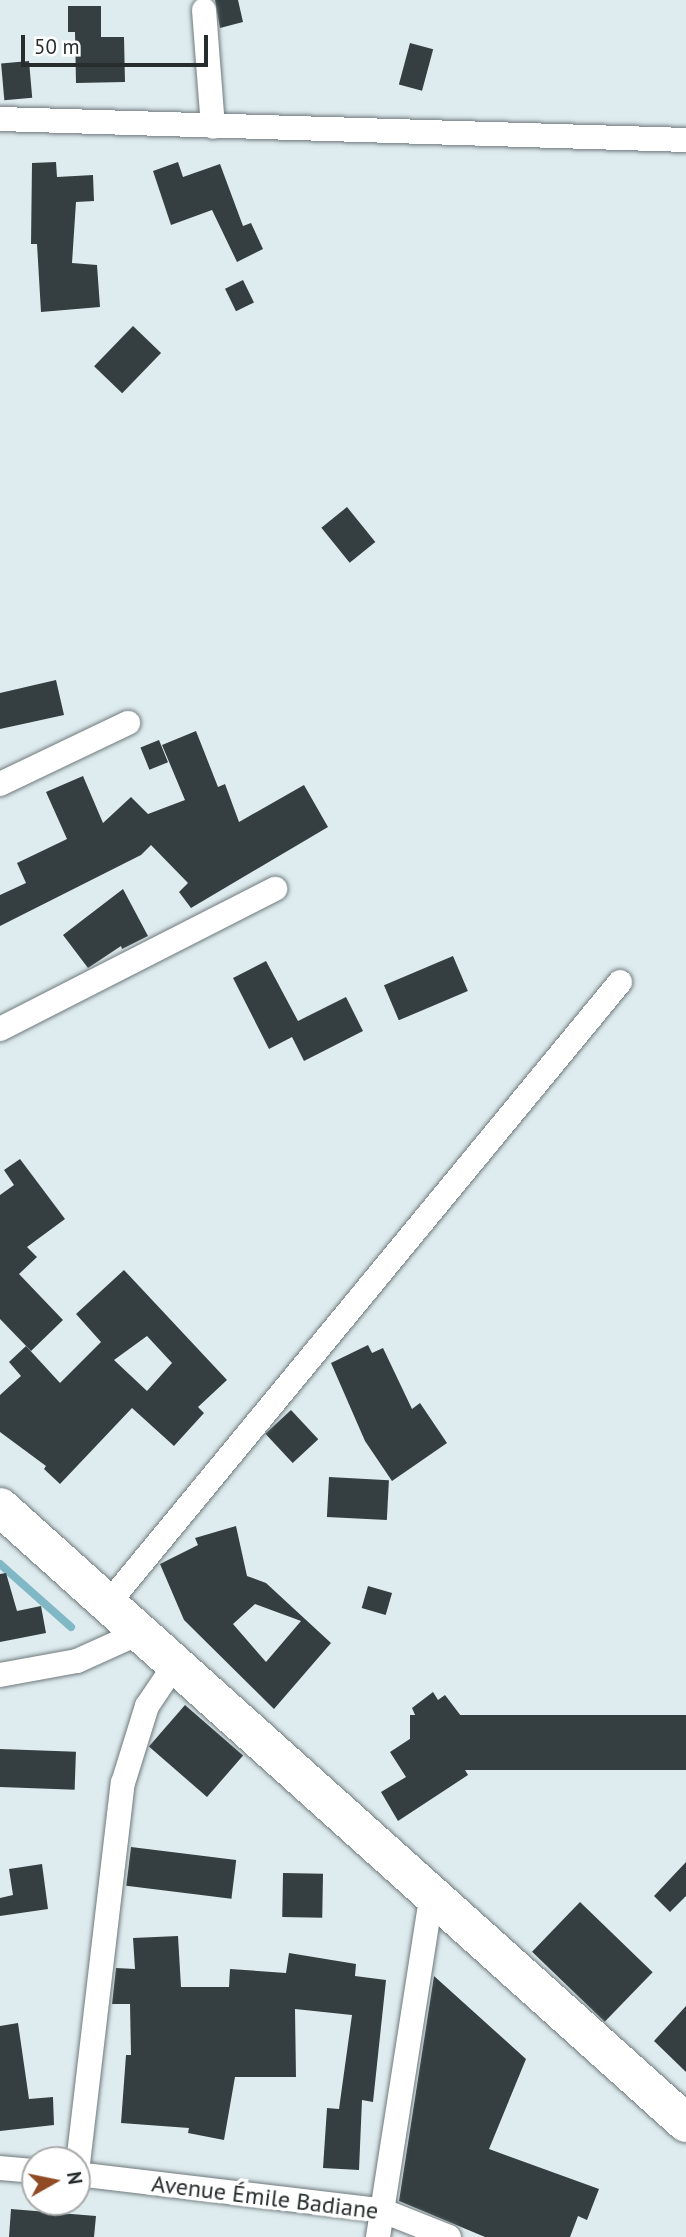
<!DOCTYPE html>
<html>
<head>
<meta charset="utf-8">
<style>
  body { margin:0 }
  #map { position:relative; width:686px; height:2237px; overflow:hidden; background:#dfecef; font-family:"PT Sans",sans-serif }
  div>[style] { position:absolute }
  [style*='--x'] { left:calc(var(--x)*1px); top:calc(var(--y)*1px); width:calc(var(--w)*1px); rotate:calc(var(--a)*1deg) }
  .stream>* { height:8px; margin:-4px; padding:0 4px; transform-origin:4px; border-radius:4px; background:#80b8c5 }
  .building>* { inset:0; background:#353f42; transform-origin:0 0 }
  .roads { filter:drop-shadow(0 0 2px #6e797c) drop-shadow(0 0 2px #6e797c) }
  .minor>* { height:24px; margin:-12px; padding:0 12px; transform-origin:12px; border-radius:12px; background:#fff }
  .primary>* { height:38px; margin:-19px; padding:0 19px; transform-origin:19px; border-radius:19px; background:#fff }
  span { translate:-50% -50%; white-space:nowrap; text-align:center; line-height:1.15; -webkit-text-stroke:7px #fff; paint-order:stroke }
  .street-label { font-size:24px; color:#272c2d }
  .north { position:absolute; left:21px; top:2146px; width:70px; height:70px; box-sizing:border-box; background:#fff; border:2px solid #a9abab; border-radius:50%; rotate:81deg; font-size:19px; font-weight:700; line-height:28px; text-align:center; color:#272c2d }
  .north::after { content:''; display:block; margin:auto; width:24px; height:32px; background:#904a24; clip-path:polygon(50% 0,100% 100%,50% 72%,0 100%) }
  .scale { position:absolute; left:21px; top:35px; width:187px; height:32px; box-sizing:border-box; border:4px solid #272c2d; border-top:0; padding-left:9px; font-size:21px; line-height:24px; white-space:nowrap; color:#272c2d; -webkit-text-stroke:5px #fff; paint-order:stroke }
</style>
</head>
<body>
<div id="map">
  <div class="stream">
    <i style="--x:0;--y:1564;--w:95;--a:41.6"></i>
  </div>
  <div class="building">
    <i style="clip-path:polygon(215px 0,238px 0,243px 22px,220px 28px)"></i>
    <i style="clip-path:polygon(68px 6px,101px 6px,101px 37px,124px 37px,125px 82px,76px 83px,75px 32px,68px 32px)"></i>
    <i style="left:410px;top:43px;width:24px;height:43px;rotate:15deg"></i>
    <i style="left:29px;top:61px;width:37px;height:28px;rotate:85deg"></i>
    <i style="clip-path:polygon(56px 162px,57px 177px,93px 175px,94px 201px,76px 202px,72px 263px,97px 265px,100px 307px,41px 312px,37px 244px,31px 244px,32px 163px)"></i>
    <i style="clip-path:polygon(178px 162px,183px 177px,220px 164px,243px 226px,251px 223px,263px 249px,237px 262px,212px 210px,171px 225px,153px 171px)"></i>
    <i style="left:243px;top:280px;width:25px;height:20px;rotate:64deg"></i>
    <i style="left:133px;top:326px;width:39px;height:56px;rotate:44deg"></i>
    <i style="left:347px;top:507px;width:45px;height:33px;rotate:51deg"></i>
    <i style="clip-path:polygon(56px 680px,64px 715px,0 729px,0 693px)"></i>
    <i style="clip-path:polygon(196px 731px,218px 787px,225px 784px,239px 822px,304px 785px,328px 827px,191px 908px,179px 892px,188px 883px,151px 845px,141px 855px,0 926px,0 895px,26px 883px,17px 863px,67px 839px,46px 792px,83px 776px,103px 823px,131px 797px,148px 814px,185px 800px,162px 745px)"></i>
    <i style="left:159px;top:740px;width:24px;height:20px;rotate:68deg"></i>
    <i style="clip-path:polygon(123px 889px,148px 936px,122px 949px,121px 946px,88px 968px,63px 935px)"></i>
    <i style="left:453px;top:956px;width:38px;height:75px;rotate:67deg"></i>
    <i style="clip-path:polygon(266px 961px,298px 1021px,346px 997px,363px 1031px,304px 1061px,292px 1037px,269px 1049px,233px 978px)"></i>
    <i style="clip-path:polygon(20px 1159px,65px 1219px,27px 1247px,37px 1257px,19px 1274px,63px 1320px,31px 1351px,0 1319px,0 1195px,14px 1185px,4px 1170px)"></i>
    <i style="clip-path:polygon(evenodd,124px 1270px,227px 1380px,198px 1407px,204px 1413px,174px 1446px,132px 1408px,60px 1484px,44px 1469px,46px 1466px,0 1432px,0 1395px,21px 1376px,9px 1362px,26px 1346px,60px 1383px,101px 1342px,76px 1314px,124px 1270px,147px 1336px,172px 1363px,147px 1391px,114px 1360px,147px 1336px)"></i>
    <i style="clip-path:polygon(368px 1345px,372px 1353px,383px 1348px,412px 1409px,420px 1403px,447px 1443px,392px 1481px,365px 1441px,331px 1363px)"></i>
    <i style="left:291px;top:1410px;width:40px;height:35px;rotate:47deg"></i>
    <i style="left:329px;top:1477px;width:60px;height:40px;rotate:3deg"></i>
    <i style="clip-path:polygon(evenodd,236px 1526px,247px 1576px,266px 1583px,331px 1643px,274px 1709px,184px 1620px,160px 1564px,198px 1545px,195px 1538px,236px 1526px,255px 1604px,301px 1621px,266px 1662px,233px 1624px,255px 1604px)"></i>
    <i style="clip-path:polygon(6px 1573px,17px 1611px,41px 1606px,46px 1633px,0 1642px,0 1574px)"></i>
    <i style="left:368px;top:1586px;width:25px;height:23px;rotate:16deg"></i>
    <i style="clip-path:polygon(433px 1692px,438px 1700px,445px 1695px,461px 1716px,442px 1731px,468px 1775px,398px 1821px,381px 1792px,406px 1777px,390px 1752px,422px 1731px,412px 1708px)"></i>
    <i style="left:185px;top:1705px;width:77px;height:55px;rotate:41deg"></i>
    <i style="left:686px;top:1715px;width:55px;height:276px;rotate:90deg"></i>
    <i style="left:0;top:1749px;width:76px;height:38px;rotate:2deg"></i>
    <i style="left:131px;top:1847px;width:106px;height:39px;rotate:7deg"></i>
    <i style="clip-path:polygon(686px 1862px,686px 1896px,670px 1912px,654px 1896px)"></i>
    <i style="clip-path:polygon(42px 1864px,48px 1909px,0 1916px,0 1898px,13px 1895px,9px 1869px)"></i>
    <i style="left:283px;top:1873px;width:40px;height:44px;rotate:1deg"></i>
    <i style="left:580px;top:1902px;width:101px;height:69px;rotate:44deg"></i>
    <i style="clip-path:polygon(178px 1936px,181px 1987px,229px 1987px,230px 1969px,286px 1973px,289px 1953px,356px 1964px,355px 1976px,386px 1980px,373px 2102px,362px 2100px,359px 2170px,323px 2168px,327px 2108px,339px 2109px,352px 2015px,295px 2009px,296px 2077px,235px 2077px,224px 2140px,188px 2133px,189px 2128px,121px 2123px,126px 2055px,131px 2055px,130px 2004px,112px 2004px,116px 1968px,135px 1969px,133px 1938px)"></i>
    <i style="clip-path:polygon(434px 1976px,526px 2059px,489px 2149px,599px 2189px,587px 2220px,578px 2216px,570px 2237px,485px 2237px,399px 2201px)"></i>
    <i style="clip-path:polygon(686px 2006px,686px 2072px,654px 2041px)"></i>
    <i style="clip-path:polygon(18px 2023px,29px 2099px,53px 2097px,54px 2125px,0 2131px,0 2026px)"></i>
    <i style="clip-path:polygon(11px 2209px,96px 2216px,94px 2237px,9px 2237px)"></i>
  </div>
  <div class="roads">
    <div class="minor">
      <i style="--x:204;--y:10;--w:117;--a:85.6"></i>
      <i style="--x:0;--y:119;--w:686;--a:1.75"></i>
      <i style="--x:0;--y:784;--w:142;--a:-25.5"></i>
      <i style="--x:0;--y:1029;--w:309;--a:-27"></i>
      <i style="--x:107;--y:1605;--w:807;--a:-50.53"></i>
      <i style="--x:0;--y:1675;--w:78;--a:-10.3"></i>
      <i style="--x:77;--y:1661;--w:68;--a:-24.3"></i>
      <i style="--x:0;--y:2168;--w:35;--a:5"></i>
      <i style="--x:77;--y:2172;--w:392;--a:-83.3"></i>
      <i style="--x:123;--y:1783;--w:81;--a:-72.7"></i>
      <i style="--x:147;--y:1706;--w:52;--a:-56"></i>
      <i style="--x:77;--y:2174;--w:306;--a:6.8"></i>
      <i style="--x:381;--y:2210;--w:73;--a:21.7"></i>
      <i style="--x:378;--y:2237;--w:348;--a:-81.1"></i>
    </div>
    <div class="primary">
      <i style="--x:0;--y:1507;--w:922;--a:41.92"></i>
    </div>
  </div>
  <div class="street-label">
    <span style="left:265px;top:2197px;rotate:7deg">Avenue Émile Badiane</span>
  </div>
  <div class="north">N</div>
  <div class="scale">50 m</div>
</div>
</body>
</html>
